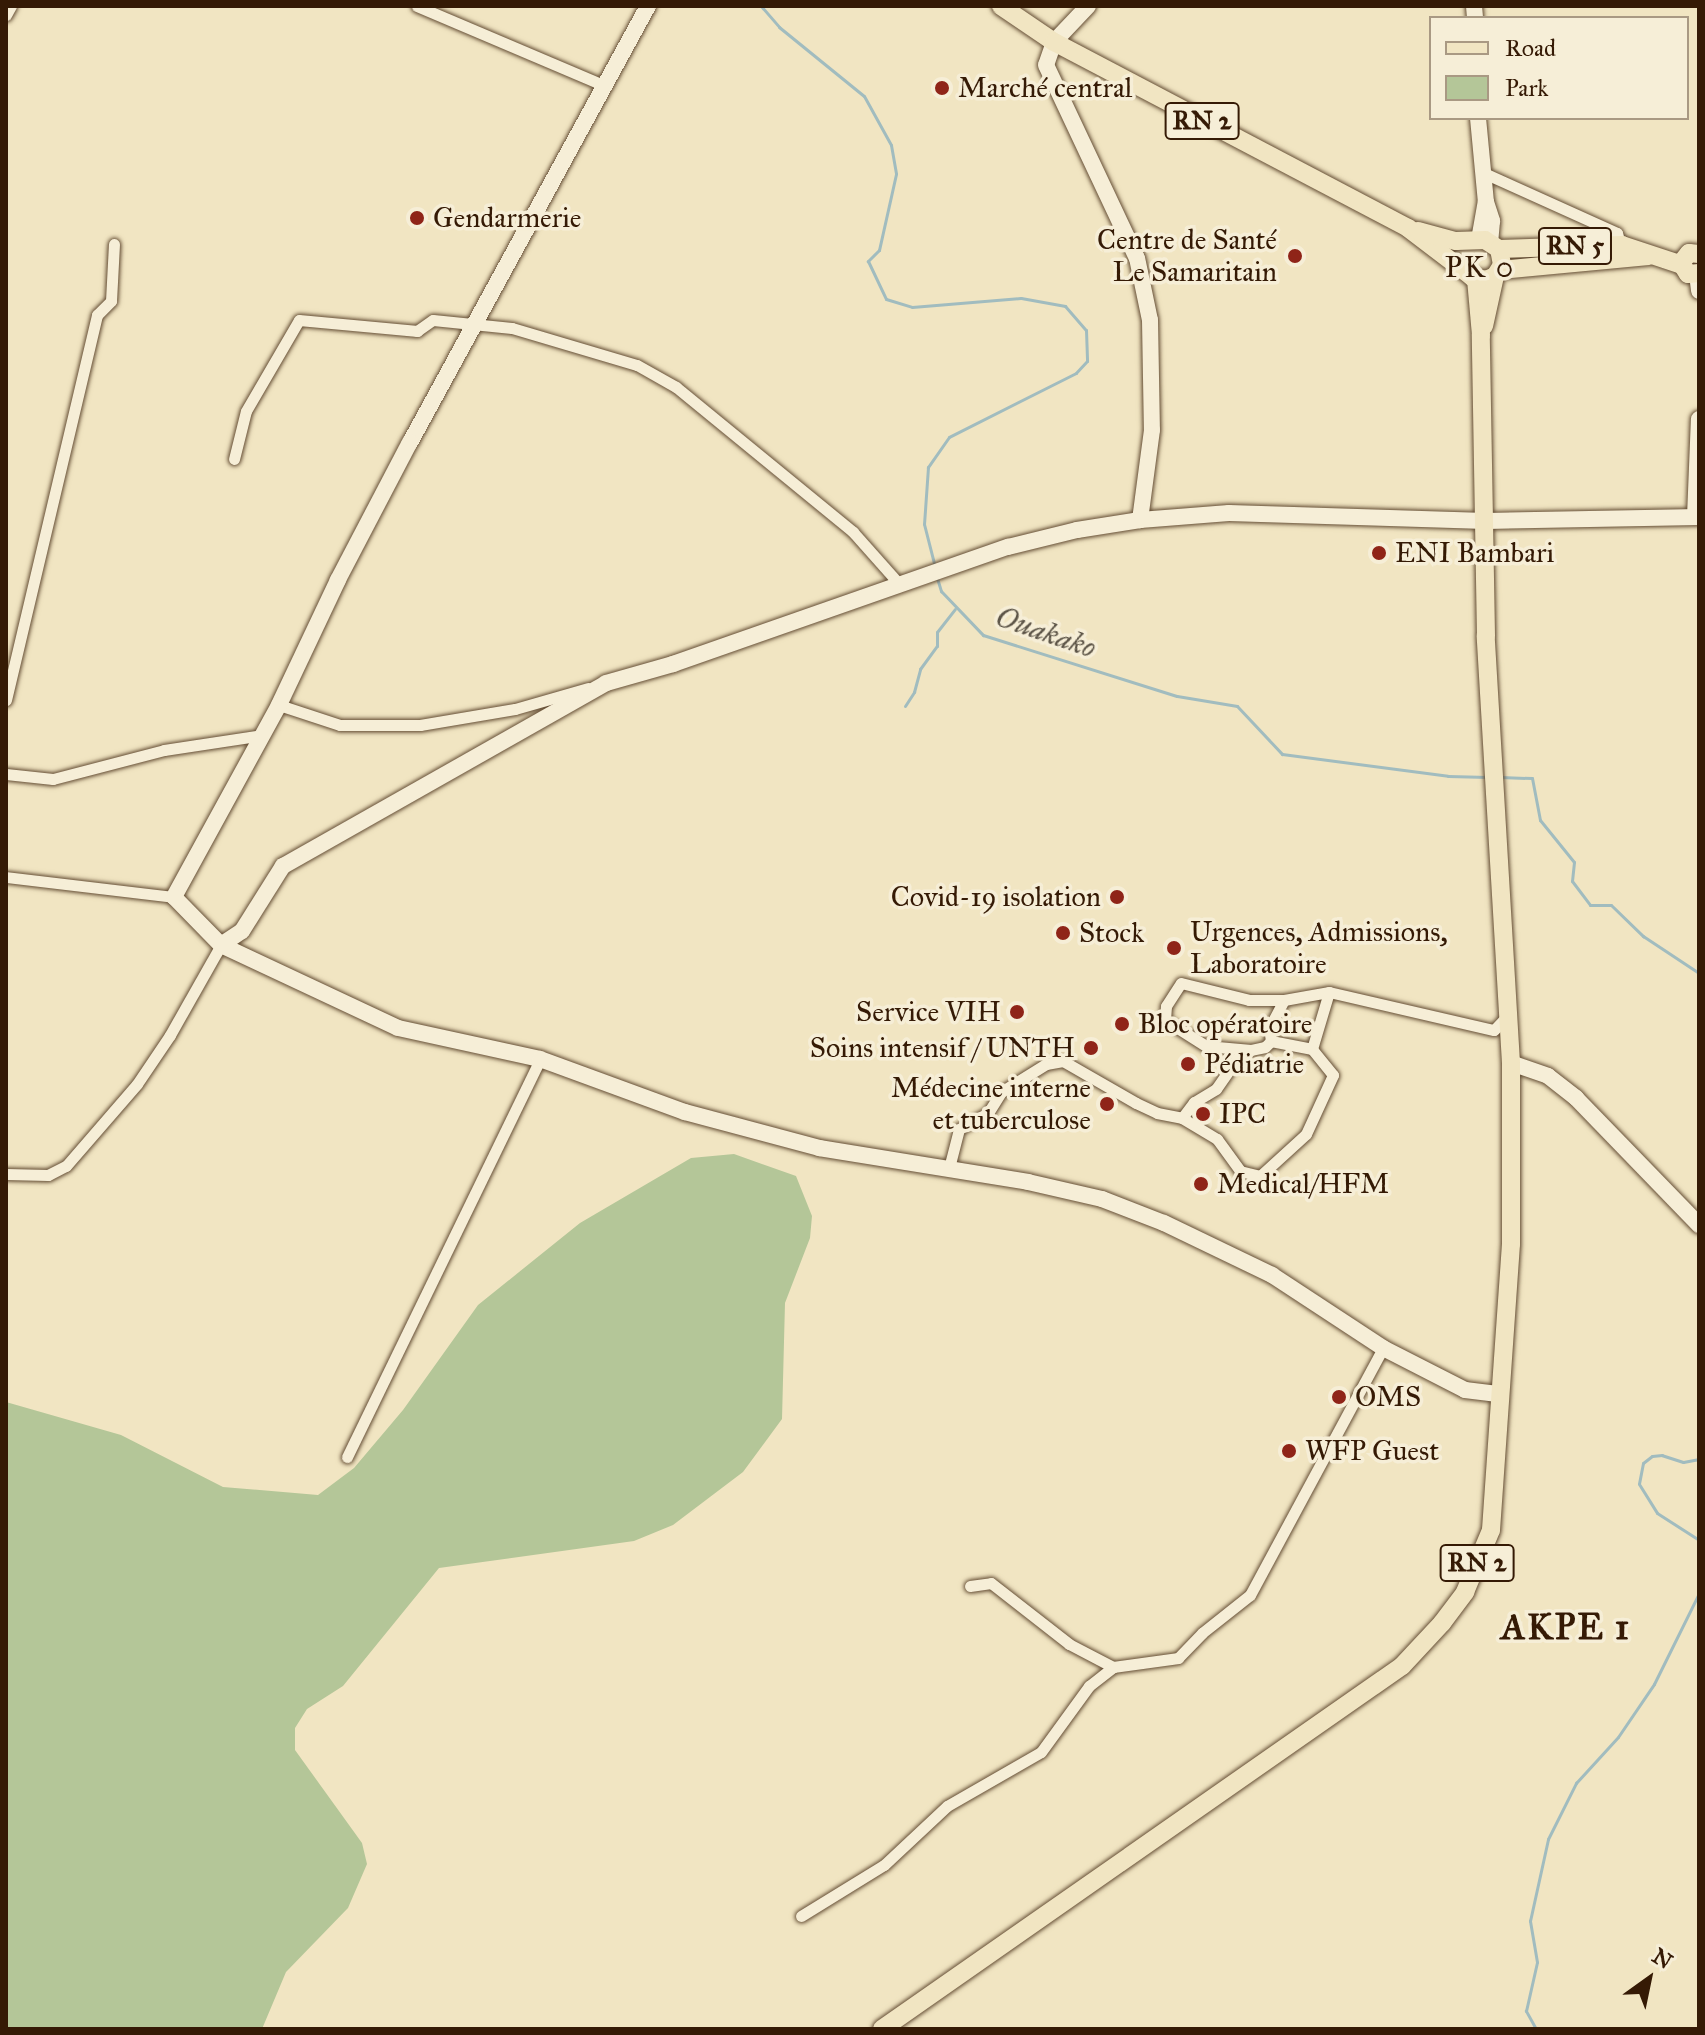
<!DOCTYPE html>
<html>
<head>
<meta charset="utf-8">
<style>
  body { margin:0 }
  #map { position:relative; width:1705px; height:2035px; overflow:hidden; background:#f1e5c2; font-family:"IM FELL Great Primer",serif }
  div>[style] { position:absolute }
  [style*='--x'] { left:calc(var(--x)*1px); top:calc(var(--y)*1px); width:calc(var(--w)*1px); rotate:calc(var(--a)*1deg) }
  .green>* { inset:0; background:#b4c698 }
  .stream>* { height:3px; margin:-1.5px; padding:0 1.5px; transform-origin:1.5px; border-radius:1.5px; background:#a1bcbf }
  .roads { filter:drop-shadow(0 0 2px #644d34) drop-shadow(0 0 2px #644d34) }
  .street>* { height:11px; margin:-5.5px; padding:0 5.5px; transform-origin:5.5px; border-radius:5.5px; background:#f6eed7 }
  .secondary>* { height:16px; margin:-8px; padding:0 8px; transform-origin:8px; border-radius:8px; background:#f6eed7 }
  .primary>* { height:18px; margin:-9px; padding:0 9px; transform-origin:9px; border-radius:9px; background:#f1e5c2 }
  .dots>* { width:22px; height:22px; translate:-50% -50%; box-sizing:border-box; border:4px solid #f6eed7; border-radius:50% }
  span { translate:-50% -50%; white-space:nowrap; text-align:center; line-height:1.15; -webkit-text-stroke:7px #f6eed7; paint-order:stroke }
  .shield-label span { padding:2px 6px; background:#f6eed7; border:2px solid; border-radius:6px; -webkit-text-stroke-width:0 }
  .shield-label { font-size:26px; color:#351a05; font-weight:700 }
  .poi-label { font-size:28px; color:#351a05 }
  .left { translate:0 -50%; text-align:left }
  .right { translate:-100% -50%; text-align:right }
  .neighbourhood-label { font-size:30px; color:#351a05; letter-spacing:2px }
  .water-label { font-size:30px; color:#5b5346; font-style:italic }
  .district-label { font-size:36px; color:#351a05; font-weight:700; letter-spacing:2px }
  .frame { position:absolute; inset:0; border:8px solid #351a05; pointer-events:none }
  .legend { position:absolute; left:1429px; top:16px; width:260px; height:104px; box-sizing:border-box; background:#f6eed7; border:2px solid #a99983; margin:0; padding:10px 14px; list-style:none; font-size:24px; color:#351a05 }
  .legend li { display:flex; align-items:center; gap:16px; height:40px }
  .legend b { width:40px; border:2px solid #a99983 }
  .north { position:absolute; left:1609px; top:1939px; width:80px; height:80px; -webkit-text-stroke:6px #f6eed7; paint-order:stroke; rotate:33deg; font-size:22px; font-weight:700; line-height:32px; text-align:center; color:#351a05 }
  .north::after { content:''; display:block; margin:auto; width:28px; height:36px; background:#351a05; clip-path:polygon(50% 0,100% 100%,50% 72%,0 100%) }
</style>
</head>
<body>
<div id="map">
  <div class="green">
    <i style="clip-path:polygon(734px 1154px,796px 1176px,812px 1216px,810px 1238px,785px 1303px,782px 1419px,743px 1472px,673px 1525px,634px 1541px,439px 1568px,343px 1686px,307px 1709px,295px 1728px,295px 1750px,362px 1843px,367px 1864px,348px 1908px,286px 1972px,262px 2029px,6px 2029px,6px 1402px,121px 1435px,223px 1487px,318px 1495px,354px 1468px,403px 1410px,478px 1305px,580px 1223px,691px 1158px)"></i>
  </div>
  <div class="stream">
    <i style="--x:761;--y:6;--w:28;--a:49"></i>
    <i style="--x:779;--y:27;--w:109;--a:39.1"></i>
    <i style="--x:864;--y:96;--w:56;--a:61.1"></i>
    <i style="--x:891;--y:145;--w:29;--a:80"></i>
    <i style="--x:896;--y:174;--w:78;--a:102.6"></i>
    <i style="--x:879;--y:250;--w:16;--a:135"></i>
    <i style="--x:868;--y:261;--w:42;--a:64.7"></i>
    <i style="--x:886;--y:299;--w:27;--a:17"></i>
    <i style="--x:912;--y:307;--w:109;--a:-4.7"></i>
    <i style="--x:1021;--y:298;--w:45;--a:10.3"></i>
    <i style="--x:1065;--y:306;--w:32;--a:49"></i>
    <i style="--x:1086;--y:330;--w:31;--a:88"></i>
    <i style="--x:1087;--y:361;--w:16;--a:133"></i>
    <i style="--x:1076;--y:373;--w:142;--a:153.3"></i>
    <i style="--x:949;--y:437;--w:37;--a:125"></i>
    <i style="--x:928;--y:467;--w:57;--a:94"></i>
    <i style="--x:924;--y:524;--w:44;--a:75.7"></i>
    <i style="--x:937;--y:578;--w:14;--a:73"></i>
    <i style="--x:941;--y:591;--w:61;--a:46.3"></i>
    <i style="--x:983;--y:635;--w:203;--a:17.5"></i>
    <i style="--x:1177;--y:696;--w:61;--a:9.5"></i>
    <i style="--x:1237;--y:706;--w:66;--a:46.8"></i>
    <i style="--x:1282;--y:754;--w:167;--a:7.5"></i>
    <i style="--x:1448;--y:776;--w:40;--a:1.4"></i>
    <i style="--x:905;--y:706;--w:17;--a:-57"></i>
    <i style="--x:914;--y:692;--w:24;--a:-75"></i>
    <i style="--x:920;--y:669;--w:29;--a:-54"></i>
    <i style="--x:937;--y:646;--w:14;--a:-90"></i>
    <i style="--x:937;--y:632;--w:29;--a:-52"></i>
    <i style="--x:1500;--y:777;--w:32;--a:2"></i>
    <i style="--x:1532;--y:778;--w:43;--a:79.2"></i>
    <i style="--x:1540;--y:820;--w:54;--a:51"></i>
    <i style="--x:1574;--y:862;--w:19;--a:96"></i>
    <i style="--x:1572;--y:881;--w:30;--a:53"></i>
    <i style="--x:1590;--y:905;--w:21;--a:0"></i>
    <i style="--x:1611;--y:905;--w:45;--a:44.1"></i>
    <i style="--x:1643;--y:936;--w:67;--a:33.5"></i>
    <i style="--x:1699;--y:1459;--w:16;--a:169"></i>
    <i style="--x:1683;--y:1462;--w:22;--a:-162"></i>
    <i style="--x:1662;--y:1455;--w:10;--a:174"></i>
    <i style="--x:1652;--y:1456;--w:11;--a:142"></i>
    <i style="--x:1643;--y:1463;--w:21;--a:101"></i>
    <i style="--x:1639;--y:1484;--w:34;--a:58"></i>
    <i style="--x:1657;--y:1513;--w:50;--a:32.7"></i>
    <i style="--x:1536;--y:2029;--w:21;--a:-119"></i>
    <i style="--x:1526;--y:2011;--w:50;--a:-77.3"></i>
    <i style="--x:1537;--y:1962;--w:42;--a:-99.7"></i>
    <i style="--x:1530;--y:1921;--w:84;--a:-77.6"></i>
    <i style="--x:1548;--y:1839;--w:63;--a:-63.4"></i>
    <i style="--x:1576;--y:1783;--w:62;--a:-47.6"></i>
    <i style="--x:1618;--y:1737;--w:64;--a:-55.8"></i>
    <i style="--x:1654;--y:1684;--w:102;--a:-63.7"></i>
  </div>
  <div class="roads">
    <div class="street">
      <i style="--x:417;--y:6;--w:202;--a:23"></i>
      <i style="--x:6;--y:15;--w:10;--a:-61"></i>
      <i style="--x:1484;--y:173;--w:146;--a:24.3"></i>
      <i style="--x:1617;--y:233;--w:18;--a:74"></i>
      <i style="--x:234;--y:459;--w:49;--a:-76"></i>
      <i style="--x:246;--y:411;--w:105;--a:-59.8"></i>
      <i style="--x:299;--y:320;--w:119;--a:5.3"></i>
      <i style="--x:417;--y:331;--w:19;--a:-35"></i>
      <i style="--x:433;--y:320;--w:79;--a:5.8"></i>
      <i style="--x:512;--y:328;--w:130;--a:16.5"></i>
      <i style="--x:637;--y:365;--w:45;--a:29.4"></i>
      <i style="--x:676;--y:387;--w:229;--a:39.3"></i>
      <i style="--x:853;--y:532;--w:71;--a:48.4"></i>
      <i style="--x:6;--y:700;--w:396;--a:-76.7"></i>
      <i style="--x:97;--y:315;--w:20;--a:-45"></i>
      <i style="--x:111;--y:301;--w:57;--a:-87"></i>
      <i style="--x:279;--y:705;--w:64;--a:18.2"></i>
      <i style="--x:340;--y:725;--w:80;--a:0"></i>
      <i style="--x:420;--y:725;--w:96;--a:-9.6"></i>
      <i style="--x:515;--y:709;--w:76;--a:-16"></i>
      <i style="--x:6;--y:774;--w:47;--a:6.1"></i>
      <i style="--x:53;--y:779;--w:115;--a:-14.6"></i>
      <i style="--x:164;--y:750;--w:100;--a:-8.6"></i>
      <i style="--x:6;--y:877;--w:169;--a:6.8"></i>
      <i style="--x:1284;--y:1000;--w:32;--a:118"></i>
      <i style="--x:1269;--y:1028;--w:13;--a:81"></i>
      <i style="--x:1271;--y:1041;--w:42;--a:11"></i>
      <i style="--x:1271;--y:1041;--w:8;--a:135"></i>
      <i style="--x:1265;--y:1047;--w:14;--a:168"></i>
      <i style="--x:1251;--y:1050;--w:45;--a:-174.9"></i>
      <i style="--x:1206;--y:1046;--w:49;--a:-147.6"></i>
      <i style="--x:1165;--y:1020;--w:14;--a:-86"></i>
      <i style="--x:1166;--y:1006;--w:27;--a:-57"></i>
      <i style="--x:1181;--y:983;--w:70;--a:14"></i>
      <i style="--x:1249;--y:1000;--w:35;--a:0"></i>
      <i style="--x:1284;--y:1000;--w:46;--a:-10.1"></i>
      <i style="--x:1329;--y:992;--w:169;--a:13"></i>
      <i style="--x:1494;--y:1030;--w:21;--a:-47"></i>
      <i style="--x:1243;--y:1050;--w:47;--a:124.7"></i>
      <i style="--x:1216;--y:1089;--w:26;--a:149"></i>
      <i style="--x:1194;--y:1102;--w:20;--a:127"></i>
      <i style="--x:1182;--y:1118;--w:41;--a:31"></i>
      <i style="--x:1217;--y:1139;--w:39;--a:54"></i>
      <i style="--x:1240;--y:1171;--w:21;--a:14"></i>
      <i style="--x:1260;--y:1176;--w:62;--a:-42.4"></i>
      <i style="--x:1306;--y:1134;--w:65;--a:-65.4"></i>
      <i style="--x:1333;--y:1075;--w:33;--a:-129"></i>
      <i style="--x:1312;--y:1049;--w:59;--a:-73.4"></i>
      <i style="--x:949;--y:1168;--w:40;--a:-75.6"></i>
      <i style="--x:959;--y:1129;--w:33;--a:-29"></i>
      <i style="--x:988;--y:1113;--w:25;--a:-58"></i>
      <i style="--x:1001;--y:1092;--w:53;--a:-31.9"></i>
      <i style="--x:1046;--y:1064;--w:17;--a:-10"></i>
      <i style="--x:1063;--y:1061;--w:84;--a:29.9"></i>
      <i style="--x:1136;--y:1103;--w:23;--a:25"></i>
      <i style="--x:1157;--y:1113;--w:25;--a:11"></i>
      <i style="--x:6;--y:1174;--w:42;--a:1.4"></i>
      <i style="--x:48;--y:1175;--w:20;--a:-27"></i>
      <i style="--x:66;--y:1166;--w:108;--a:-49.1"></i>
      <i style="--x:137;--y:1084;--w:59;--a:-56"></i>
      <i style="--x:170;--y:1035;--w:103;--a:-60.5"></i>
      <i style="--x:347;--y:1457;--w:442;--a:-64.1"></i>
      <i style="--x:970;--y:1586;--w:21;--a:-8"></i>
      <i style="--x:991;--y:1583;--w:99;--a:38"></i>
      <i style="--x:1069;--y:1644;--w:50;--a:27.6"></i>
      <i style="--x:1113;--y:1667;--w:66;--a:-7.9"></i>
      <i style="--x:1178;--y:1658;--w:35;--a:-46"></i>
      <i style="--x:1202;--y:1633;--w:61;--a:-38.4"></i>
      <i style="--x:1250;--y:1595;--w:281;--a:-61.7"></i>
      <i style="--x:801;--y:1916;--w:97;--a:-31.6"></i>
      <i style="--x:884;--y:1865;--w:86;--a:-43.1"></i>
      <i style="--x:947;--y:1806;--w:108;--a:-29.9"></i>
      <i style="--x:1041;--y:1752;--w:82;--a:-54"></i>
      <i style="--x:1089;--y:1686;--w:31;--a:-38"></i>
    </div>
    <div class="secondary">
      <i style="--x:648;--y:6;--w:497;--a:118.6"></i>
      <i style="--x:410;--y:442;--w:156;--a:117.6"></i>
      <i style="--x:338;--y:580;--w:138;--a:115.3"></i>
      <i style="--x:279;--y:705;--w:219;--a:118.7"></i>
      <i style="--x:174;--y:897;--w:67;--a:45.6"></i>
      <i style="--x:221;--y:945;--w:195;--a:25.1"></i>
      <i style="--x:398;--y:1028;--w:145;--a:12.3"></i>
      <i style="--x:540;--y:1059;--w:154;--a:20.1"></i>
      <i style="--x:685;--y:1112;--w:139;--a:15"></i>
      <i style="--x:819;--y:1148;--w:212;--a:9.2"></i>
      <i style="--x:1028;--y:1182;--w:76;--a:12.9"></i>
      <i style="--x:1102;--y:1199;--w:66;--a:21.2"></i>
      <i style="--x:1164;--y:1223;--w:120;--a:25.7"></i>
      <i style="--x:1272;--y:1275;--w:133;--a:33.3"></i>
      <i style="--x:1383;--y:1348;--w:92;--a:27.1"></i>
      <i style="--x:1465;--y:1390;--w:35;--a:7"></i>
      <i style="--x:1088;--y:6;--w:50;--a:133.4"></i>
      <i style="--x:1054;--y:42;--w:24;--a:109"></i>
      <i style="--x:1046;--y:65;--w:213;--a:64.8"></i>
      <i style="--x:1137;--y:258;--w:63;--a:78.2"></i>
      <i style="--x:1150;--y:320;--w:110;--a:89"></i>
      <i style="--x:1152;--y:430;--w:91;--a:97.6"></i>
      <i style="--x:1474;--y:6;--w:12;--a:85"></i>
      <i style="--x:1478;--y:118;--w:84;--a:84.6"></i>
      <i style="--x:1486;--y:202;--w:20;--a:72"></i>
      <i style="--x:1492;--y:221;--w:21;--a:95"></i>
      <i style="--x:1479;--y:240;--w:39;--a:-80"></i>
      <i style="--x:1697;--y:274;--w:17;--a:83"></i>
      <i style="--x:1695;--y:517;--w:98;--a:-87.7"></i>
      <i style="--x:221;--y:945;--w:25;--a:-34"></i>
      <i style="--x:242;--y:931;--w:77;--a:-57.8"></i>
      <i style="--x:283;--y:866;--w:371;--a:-29.5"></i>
      <i style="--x:606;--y:683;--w:70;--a:-15.8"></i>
      <i style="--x:673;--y:664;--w:355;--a:-19.3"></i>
      <i style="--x:1008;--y:547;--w:71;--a:-13.8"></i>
      <i style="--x:1077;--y:530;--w:64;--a:-9"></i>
      <i style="--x:1140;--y:520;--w:89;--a:-4.5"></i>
      <i style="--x:1229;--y:513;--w:257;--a:1.8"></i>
      <i style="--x:1486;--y:521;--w:213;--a:-1.1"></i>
      <i style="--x:1511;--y:1063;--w:39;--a:19"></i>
      <i style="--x:1548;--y:1076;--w:36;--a:38"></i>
      <i style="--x:1576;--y:1098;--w:177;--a:45.9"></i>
    </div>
    <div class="primary">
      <i style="--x:1001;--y:6;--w:64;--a:34.2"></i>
      <i style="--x:1054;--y:42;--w:400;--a:27.7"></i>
      <i style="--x:1408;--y:228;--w:81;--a:37.4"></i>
      <i style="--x:1472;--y:277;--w:14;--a:12"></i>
      <i style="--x:1486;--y:280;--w:10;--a:-24"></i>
      <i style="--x:1418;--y:231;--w:39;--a:15"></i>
      <i style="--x:1456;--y:241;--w:29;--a:-2"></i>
      <i style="--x:1485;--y:240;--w:17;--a:33"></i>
      <i style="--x:1499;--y:249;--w:16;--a:79"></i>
      <i style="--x:1502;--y:265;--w:13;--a:122"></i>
      <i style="--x:1495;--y:276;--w:51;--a:102.4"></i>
      <i style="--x:1499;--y:249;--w:123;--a:-1.9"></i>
      <i style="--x:1622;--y:245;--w:63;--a:18.4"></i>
      <i style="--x:1699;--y:254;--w:10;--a:-174"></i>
      <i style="--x:1689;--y:253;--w:13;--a:129"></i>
      <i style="--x:1681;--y:263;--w:13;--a:58"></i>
      <i style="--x:1688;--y:274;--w:11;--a:-5"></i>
      <i style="--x:1500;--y:270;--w:149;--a:-5.4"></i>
      <i style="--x:882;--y:2029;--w:634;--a:-34.92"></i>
      <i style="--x:1402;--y:1666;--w:59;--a:-47.1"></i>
      <i style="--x:1442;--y:1623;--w:39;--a:-53"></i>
      <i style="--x:1465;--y:1592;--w:67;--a:-67.2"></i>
      <i style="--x:1491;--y:1530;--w:287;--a:-86"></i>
      <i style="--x:1511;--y:1244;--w:181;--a:-90"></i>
      <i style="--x:1511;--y:1063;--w:428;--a:-93.4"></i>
      <i style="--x:1486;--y:636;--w:301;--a:-91"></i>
      <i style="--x:1481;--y:335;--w:56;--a:-95.1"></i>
    </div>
  </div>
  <div class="dots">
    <i style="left:942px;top:88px;background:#8f2418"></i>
    <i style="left:417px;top:218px;background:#8f2418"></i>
    <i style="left:1295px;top:256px;background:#8f2418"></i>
    <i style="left:1379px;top:553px;background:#8f2418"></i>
    <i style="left:1117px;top:897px;background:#8f2418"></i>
    <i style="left:1063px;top:933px;background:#8f2418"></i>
    <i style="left:1174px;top:948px;background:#8f2418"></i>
    <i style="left:1017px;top:1012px;background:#8f2418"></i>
    <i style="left:1122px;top:1024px;background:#8f2418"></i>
    <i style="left:1091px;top:1048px;background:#8f2418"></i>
    <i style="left:1188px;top:1064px;background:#8f2418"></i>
    <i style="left:1107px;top:1104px;background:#8f2418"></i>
    <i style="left:1203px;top:1114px;background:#8f2418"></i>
    <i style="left:1201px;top:1184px;background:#8f2418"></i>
    <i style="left:1339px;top:1397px;background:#8f2418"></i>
    <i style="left:1289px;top:1451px;background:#8f2418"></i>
  </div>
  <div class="shield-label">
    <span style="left:1202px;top:121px">RN 2</span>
    <span style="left:1575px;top:246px">RN 5</span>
    <span style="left:1477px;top:1563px">RN 2</span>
  </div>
  <div class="poi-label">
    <span class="left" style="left:958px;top:88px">Marché central</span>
    <span class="left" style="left:433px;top:218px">Gendarmerie</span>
    <span class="right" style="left:1277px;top:256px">Centre de Santé<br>Le Samaritain</span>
    <span class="left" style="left:1395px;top:553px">ENI Bambari</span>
    <span class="right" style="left:1101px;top:897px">Covid-19 isolation</span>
    <span class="left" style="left:1190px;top:948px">Urgences, Admissions,<br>Laboratoire</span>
    <span class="left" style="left:1079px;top:933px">Stock</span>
    <span class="right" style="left:1001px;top:1012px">Service VIH</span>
    <span class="left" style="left:1138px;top:1024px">Bloc opératoire</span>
    <span class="right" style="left:1075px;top:1048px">Soins intensif / UNTH</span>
    <span class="left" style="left:1204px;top:1064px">Pédiatrie</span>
    <span class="right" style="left:1091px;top:1104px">Médecine interne<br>et tuberculose</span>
    <span class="left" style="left:1219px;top:1114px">IPC</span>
    <span class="left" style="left:1217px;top:1184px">Medical/HFM</span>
    <span class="left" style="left:1355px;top:1397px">OMS</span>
    <span class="left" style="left:1305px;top:1451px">WFP Guest</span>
  </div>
  <div class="neighbourhood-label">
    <span style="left:1480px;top:267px">PK 0</span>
  </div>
  <div class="water-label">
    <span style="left:1046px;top:632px;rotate:19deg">Ouakako</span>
  </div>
  <div class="district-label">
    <span style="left:1566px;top:1628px">AKPE 1</span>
  </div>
  <div class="frame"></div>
  <ul class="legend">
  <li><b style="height:10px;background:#f1e5c2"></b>Road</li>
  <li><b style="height:22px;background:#b4c698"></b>Park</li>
  </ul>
  <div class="north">N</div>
</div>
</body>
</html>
